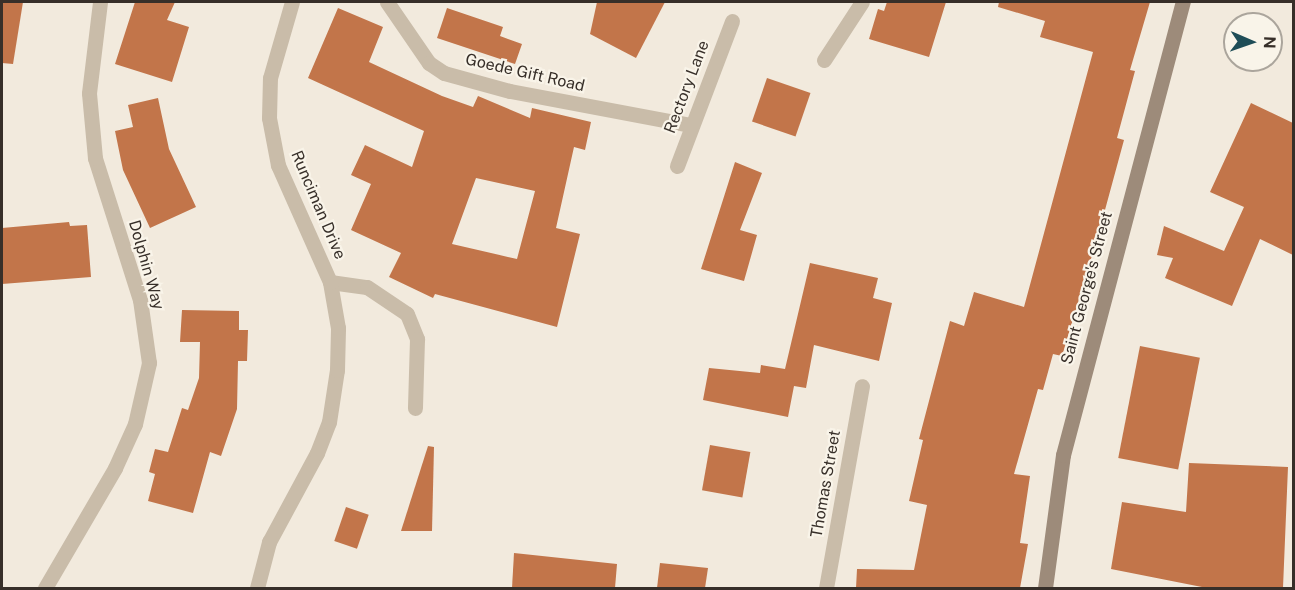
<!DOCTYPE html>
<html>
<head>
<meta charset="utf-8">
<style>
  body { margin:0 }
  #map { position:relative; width:1295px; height:590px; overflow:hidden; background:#f2eadd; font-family:"Public Sans",sans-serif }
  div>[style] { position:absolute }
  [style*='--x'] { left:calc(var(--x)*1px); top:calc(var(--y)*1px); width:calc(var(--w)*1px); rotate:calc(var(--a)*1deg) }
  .building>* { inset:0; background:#c2754a; transform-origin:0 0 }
  .street>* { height:15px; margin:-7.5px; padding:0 7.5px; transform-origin:7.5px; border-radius:7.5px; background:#c9bca9 }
  .secondary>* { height:15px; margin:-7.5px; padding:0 7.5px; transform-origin:7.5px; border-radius:7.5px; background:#9d8b7a }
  span { translate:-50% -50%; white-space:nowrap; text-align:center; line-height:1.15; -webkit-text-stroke:4.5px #f9f4e9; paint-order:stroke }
  .street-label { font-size:16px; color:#372f29 }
  .frame { position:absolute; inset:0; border:3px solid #372f29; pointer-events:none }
  .north { position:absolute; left:1223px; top:12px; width:60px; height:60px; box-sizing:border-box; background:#f9f4e9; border:2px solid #aba59c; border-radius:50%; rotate:92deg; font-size:16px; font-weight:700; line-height:24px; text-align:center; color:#372f29 }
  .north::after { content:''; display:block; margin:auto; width:21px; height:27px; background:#1f4d57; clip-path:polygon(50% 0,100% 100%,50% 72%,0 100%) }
</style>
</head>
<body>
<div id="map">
  <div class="building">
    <i style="clip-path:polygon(2px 2px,23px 2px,13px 64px,2px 63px)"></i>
    <i style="clip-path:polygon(135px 2px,175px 2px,167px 20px,189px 27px,172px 82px,115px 64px)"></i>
    <i style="clip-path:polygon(597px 2px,665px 2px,636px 58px,590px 34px)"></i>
    <i style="clip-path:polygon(887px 2px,946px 2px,929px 57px,869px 39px,878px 9px,884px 11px)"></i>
    <i style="clip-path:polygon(999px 2px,1150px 2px,1130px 70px,1135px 71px,1117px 138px,1124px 140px,1099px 232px,1062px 356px,1053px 354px,1043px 390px,1038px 389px,1014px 474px,1030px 476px,1020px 543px,1028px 544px,1020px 588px,856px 588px,857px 569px,914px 570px,927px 505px,909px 501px,923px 440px,919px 439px,950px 321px,964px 326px,974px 292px,1024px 307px,1093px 52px,1040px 37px,1045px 21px,998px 7px)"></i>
    <i style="clip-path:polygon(evenodd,338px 8px,383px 27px,369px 62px,442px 96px,473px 107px,478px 96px,530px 118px,532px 108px,591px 122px,585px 150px,574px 147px,556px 228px,580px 234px,557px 327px,435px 294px,433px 298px,389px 277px,401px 253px,351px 230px,371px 184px,351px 175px,365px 145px,412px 167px,424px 131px,308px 78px,338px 8px,476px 178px,535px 191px,517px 259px,452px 244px,476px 178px)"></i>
    <i style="clip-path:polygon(447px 8px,503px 27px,500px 36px,522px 44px,515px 64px,437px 38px)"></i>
    <i style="left:767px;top:78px;width:46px;height:46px;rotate:19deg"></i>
    <i style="clip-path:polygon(158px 98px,169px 149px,196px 207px,150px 228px,123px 170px,115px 131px,133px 127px,128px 105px)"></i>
    <i style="clip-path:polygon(1251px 103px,1293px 123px,1293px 255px,1260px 239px,1232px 306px,1165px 278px,1173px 258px,1157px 255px,1164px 226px,1224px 251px,1244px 207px,1210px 192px)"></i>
    <i style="clip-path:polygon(735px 162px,762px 173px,740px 230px,757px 235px,744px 281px,701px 269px)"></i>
    <i style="clip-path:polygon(69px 222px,70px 226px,87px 225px,91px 277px,2px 284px,2px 228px)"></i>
    <i style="clip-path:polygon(810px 263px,878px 278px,873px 298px,892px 303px,879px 361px,814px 345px,806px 388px,794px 386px,788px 417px,703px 400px,709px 368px,760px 373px,761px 365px,785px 369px)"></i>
    <i style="clip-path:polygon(182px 310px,239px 311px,239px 330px,248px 330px,247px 361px,238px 361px,237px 409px,221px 456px,210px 452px,193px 513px,148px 501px,155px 474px,149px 472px,155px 449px,168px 452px,182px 408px,188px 410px,199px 378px,200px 342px,180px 342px)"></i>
    <i style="left:1140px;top:346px;width:61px;height:114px;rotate:11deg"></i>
    <i style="left:710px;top:445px;width:41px;height:46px;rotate:10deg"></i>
    <i style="clip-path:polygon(428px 446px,434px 447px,432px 531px,401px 531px)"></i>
    <i style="clip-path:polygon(1189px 463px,1288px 467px,1283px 588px,1207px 588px,1111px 569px,1122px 502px,1186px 512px)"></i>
    <i style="left:346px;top:507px;width:24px;height:36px;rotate:19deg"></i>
    <i style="clip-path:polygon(514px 553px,617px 564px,615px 588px,512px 588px)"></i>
    <i style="clip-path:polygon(660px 563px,708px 568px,705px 588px,657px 588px)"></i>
  </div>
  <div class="street">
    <i style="--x:387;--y:2;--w:74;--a:55.5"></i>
    <i style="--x:429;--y:63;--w:18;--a:34"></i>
    <i style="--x:444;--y:73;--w:68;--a:15.3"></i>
    <i style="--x:510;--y:91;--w:183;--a:10.7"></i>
    <i style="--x:824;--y:60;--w:69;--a:-56.8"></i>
    <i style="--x:677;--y:166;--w:155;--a:-69.2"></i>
    <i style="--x:330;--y:282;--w:37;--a:8"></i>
    <i style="--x:367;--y:287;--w:48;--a:34"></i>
    <i style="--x:407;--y:314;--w:27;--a:68"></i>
    <i style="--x:417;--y:339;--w:69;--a:91.7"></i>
    <i style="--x:45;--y:588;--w:139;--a:-59.7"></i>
    <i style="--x:115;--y:468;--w:48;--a:-65.6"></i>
    <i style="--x:135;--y:424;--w:63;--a:-77.1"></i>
    <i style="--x:149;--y:363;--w:64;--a:-98.1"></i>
    <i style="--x:140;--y:300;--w:149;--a:-107.6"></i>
    <i style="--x:95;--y:158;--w:65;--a:-95.3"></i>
    <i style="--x:89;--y:93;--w:92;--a:-83.1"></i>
    <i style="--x:257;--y:588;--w:48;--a:-75.4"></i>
    <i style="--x:269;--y:542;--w:101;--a:-61.7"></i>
    <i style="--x:317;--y:453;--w:33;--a:-69"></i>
    <i style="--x:329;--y:422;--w:53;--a:-81.3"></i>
    <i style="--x:337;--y:370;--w:42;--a:-88.6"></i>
    <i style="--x:338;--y:328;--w:47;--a:-99.9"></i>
    <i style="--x:330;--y:282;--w:128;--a:-114"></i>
    <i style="--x:278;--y:165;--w:48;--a:-100.8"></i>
    <i style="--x:269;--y:118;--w:40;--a:-88.6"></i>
    <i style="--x:270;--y:78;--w:79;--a:-73.9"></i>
    <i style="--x:826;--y:588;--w:205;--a:-79.9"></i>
  </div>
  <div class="secondary">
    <i style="--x:1045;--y:588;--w:134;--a:-82.3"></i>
    <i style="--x:1063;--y:455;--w:469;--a:-75.2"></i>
  </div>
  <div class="street-label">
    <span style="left:525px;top:73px;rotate:13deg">Goede Gift Road</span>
    <span style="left:687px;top:87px;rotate:-69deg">Rectory Lane</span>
    <span style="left:318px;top:205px;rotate:67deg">Runciman Drive</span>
    <span style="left:146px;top:265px;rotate:74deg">Dolphin Way</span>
    <span style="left:1087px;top:288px;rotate:-75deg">Saint George's Street</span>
    <span style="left:826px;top:484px;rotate:-80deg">Thomas Street</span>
  </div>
  <div class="frame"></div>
  <div class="north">N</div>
</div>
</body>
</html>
